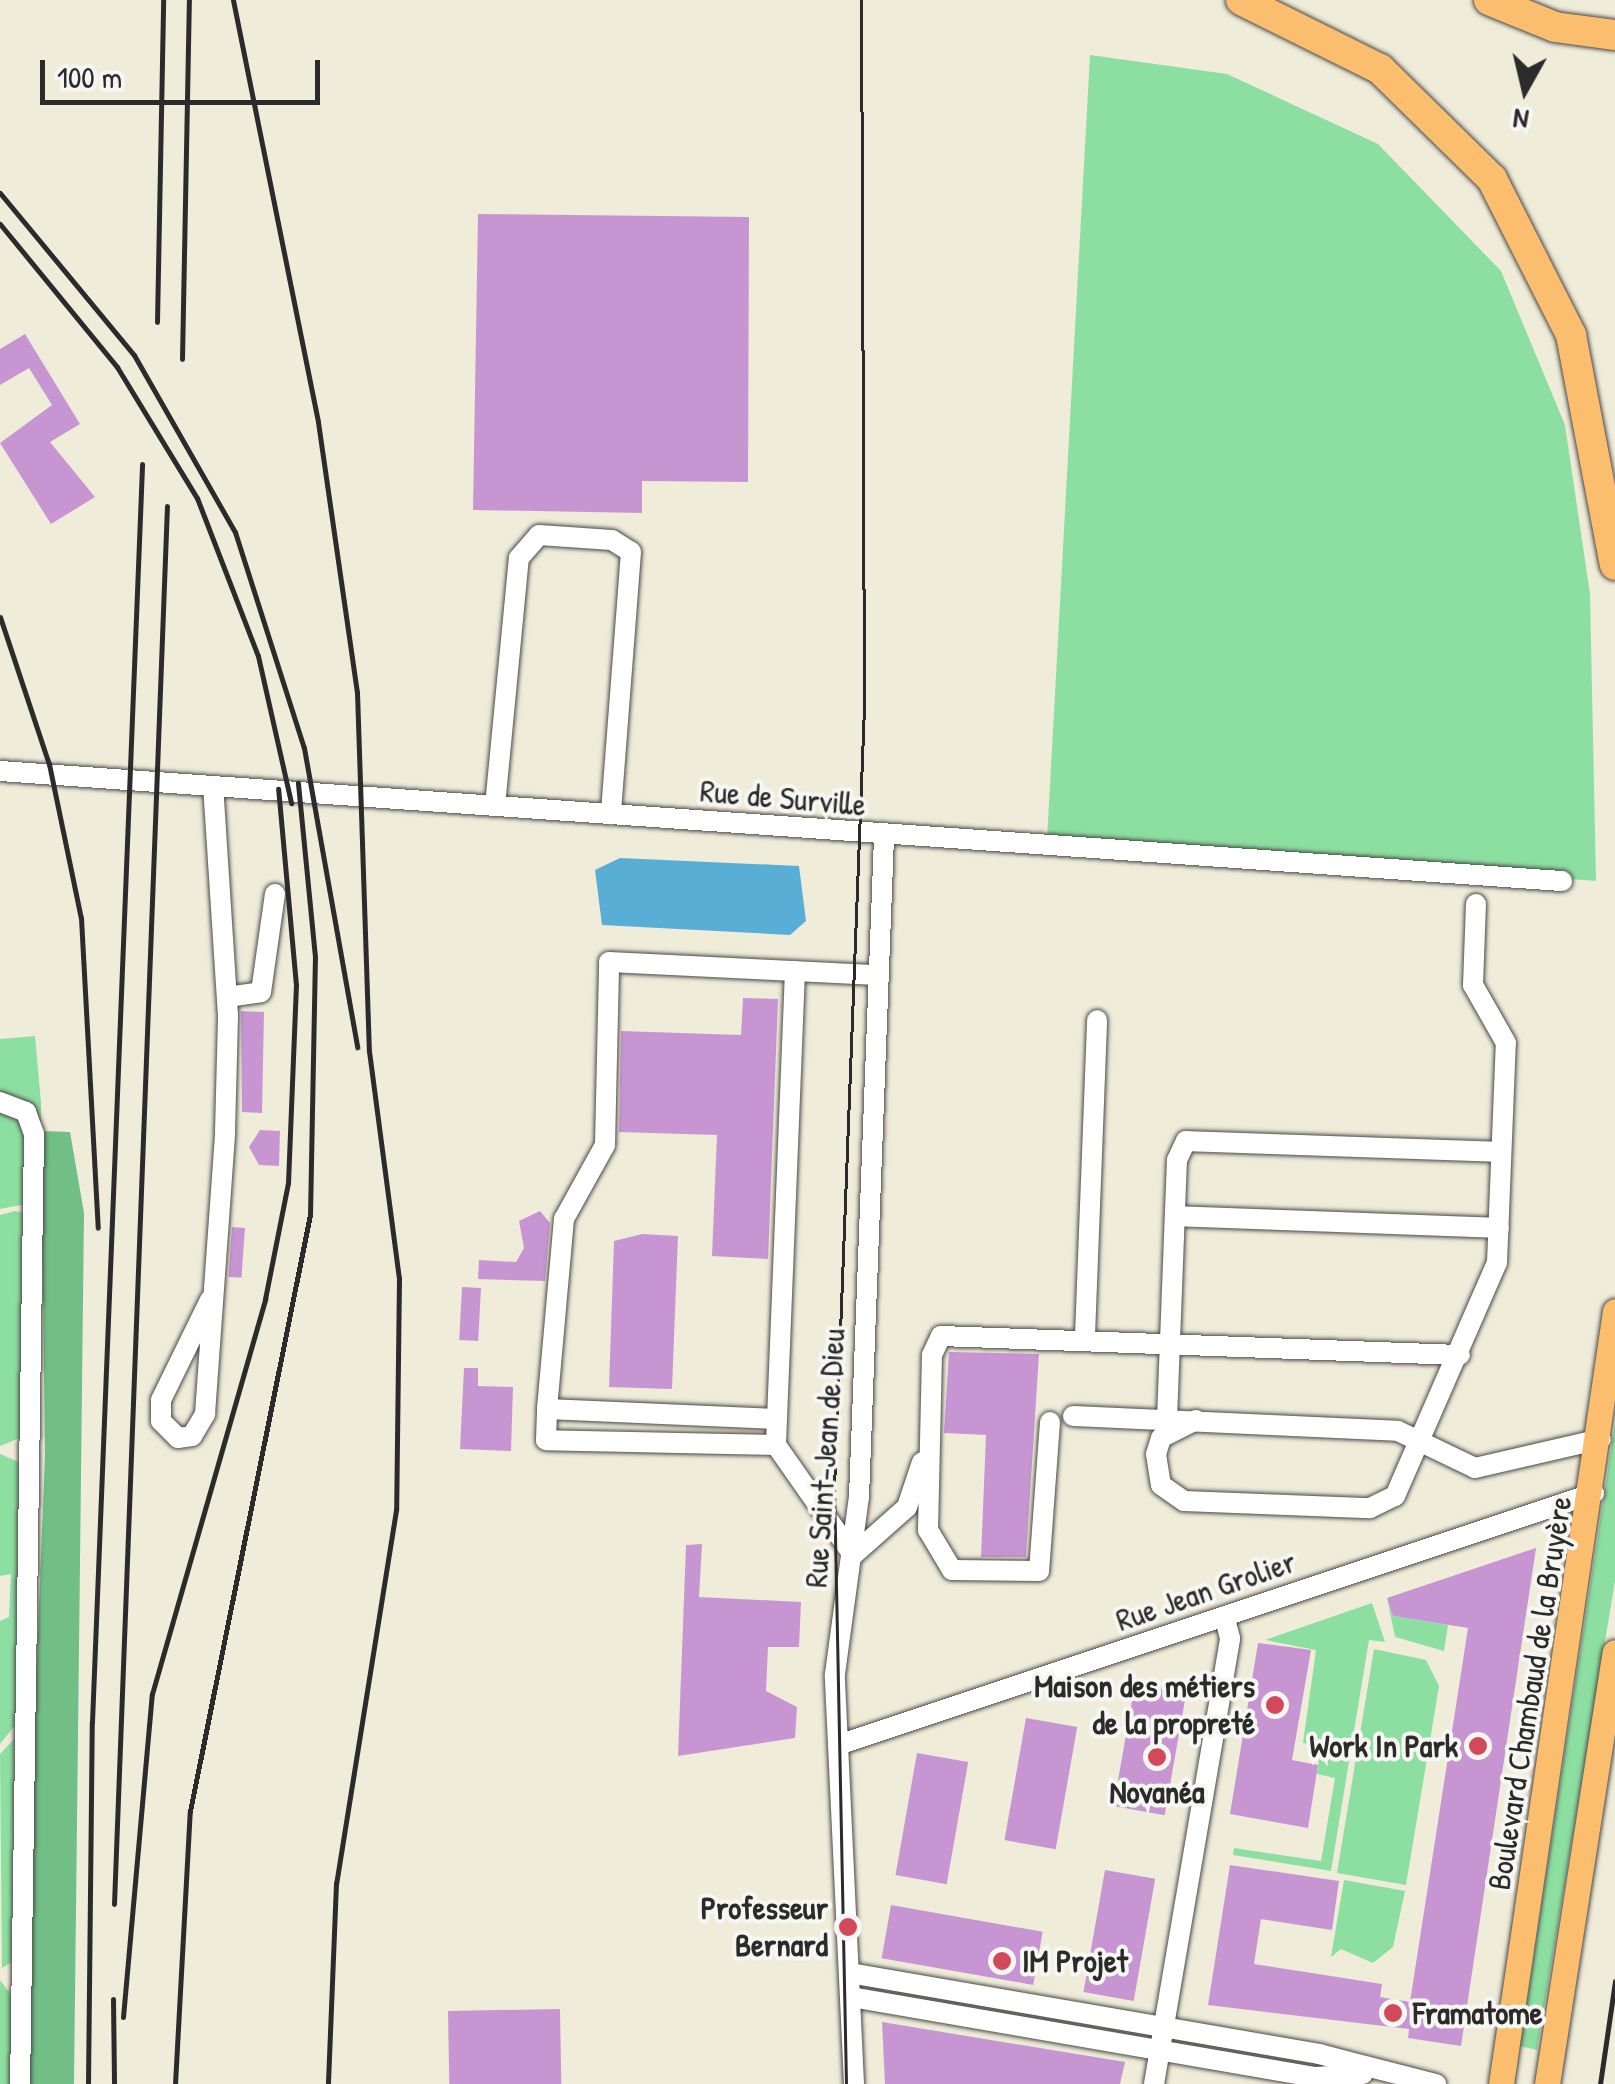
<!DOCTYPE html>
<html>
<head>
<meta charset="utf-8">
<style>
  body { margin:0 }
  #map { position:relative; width:1615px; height:2084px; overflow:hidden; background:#f0ecda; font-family:"Patrick Hand",sans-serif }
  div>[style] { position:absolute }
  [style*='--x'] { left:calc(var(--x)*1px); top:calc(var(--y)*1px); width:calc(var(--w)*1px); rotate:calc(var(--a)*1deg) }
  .green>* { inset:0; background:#8cdfa1 }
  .forest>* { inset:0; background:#71be87 }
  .water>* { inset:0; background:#59aed5 }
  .building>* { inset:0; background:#c796d2; transform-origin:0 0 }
  .roads { filter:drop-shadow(0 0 2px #494845) drop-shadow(0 0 2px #494845) }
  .minor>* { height:20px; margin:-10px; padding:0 10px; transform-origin:10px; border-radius:10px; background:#fff }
  .major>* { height:25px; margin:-12.5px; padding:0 12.5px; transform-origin:12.5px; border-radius:12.5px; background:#fbbd6e }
  .highway>* { height:30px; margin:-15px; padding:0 15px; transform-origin:15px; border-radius:15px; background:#fbbd6e }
  .tram>* { height:2.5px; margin:-1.25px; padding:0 1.25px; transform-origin:1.25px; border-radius:1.25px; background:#2b2b2b }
  .rail>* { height:5px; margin:-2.5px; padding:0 2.5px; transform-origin:2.5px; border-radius:2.5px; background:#2b2b2b }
  .dots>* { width:28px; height:28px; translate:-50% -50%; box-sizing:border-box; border:5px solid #f6f6f2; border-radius:50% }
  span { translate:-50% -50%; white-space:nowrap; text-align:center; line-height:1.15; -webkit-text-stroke:8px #f6f6f2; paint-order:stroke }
  .street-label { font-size:32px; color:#2b2b2b }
  .poi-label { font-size:32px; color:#2b2b2b; font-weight:700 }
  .right { translate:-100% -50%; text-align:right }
  .left { translate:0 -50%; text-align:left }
  .north { position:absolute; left:1475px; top:40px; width:100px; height:100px; -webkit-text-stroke:8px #f6f6f2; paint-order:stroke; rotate:188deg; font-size:28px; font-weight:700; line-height:40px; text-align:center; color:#2b2b2b }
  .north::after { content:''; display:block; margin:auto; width:35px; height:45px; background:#2b2b2b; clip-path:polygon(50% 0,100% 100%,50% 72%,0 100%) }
  .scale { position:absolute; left:40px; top:60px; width:280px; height:45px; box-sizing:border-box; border:5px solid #2b2b2b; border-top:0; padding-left:12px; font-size:30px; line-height:35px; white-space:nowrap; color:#2b2b2b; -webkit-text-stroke:8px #f6f6f2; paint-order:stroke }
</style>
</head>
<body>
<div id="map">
  <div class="green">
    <i style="clip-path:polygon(1090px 55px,1227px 74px,1378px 144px,1501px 271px,1565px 425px,1590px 594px,1596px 881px,1047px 840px)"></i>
    <i style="clip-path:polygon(35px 1036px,41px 1103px,41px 1131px,0 1097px,0 1039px)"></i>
    <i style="clip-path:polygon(0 1106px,26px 1120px,26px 1204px,0 1209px)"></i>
    <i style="clip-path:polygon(15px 1211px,24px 1213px,22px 1437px,0 1446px,0 1215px)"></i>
    <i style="clip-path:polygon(1615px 1423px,1615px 1581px,1537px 2050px,1520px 2046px)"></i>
    <i style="clip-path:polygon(0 1454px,26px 1465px,17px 1723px,0 1744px,0 1621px,9px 1617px,11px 1574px,0 1576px)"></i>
    <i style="clip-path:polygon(1387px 1598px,1393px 1616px,1448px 1625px,1444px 1651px,1395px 1637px)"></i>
    <i style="clip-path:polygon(1372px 1603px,1385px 1642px,1369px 1640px,1331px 1871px,1233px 1855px,1234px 1848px,1321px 1861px,1335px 1778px,1317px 1774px,1321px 1746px,1303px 1743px,1316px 1650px,1265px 1640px)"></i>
    <i style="clip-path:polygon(1374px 1649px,1426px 1660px,1439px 1686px,1406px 1885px,1337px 1873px)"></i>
    <i style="clip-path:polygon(15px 1738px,12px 1962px,2px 1968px,0 1754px)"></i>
    <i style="clip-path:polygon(1344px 1880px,1405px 1891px,1393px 1947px,1373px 1963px,1341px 1949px,1331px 1957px)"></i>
    <i style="clip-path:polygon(0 1980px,12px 1996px,16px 2084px,0 2084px)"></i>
  </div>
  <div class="forest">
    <i style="clip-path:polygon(41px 1131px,70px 1132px,84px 1213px,74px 2084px,30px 2084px,26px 1934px,45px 1456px)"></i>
  </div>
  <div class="water">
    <i style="clip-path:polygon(620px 858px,799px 866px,806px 921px,790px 935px,602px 925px,595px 870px)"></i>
  </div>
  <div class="building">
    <i style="clip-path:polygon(478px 214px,749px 217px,748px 482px,642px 481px,642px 513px,473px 510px)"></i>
    <i style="clip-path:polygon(25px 334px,80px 424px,50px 442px,95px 497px,51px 524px,0 443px,52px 405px,29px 368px,0 385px,0 349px)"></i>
    <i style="clip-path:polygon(743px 998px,778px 999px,768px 1259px,712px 1256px,717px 1135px,619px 1132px,621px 1031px,741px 1035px)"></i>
    <i style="clip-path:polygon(241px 1011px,264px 1012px,262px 1113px,242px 1112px)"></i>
    <i style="clip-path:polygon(260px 1130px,280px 1131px,279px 1166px,259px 1165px,249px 1147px)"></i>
    <i style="clip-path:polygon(540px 1211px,550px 1223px,545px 1281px,478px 1279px,479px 1260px,516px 1262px,524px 1248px,519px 1221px)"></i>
    <i style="left:232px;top:1227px;width:13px;height:50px;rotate:4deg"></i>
    <i style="clip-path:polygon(642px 1234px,678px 1236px,672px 1389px,609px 1387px,614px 1241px)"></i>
    <i style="left:462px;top:1287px;width:19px;height:53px;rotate:3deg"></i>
    <i style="clip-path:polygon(949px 1352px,1039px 1354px,1026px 1557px,981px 1557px,986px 1435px,944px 1433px)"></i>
    <i style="clip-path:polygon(464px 1368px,478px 1368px,478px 1386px,513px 1387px,511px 1451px,460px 1449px)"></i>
    <i style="clip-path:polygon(702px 1544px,699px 1597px,801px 1602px,799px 1647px,768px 1647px,766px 1691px,797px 1707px,795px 1738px,678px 1756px,686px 1545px)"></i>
    <i style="clip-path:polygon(1536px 1548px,1461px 2046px,1408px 2038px,1409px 2029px,1208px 2005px,1230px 1865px,1339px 1881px,1332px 1930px,1261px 1919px,1254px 1964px,1382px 1984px,1380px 1997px,1410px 2002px,1468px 1628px,1393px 1616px,1387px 1598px)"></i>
    <i style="clip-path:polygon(1258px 1643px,1311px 1650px,1292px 1760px,1318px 1765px,1308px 1828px,1230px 1814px)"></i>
    <i style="left:1135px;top:1684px;width:52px;height:124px;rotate:10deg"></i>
    <i style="left:1026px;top:1718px;width:52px;height:124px;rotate:10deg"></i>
    <i style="left:917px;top:1753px;width:52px;height:124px;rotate:10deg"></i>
    <i style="left:1105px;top:1870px;width:51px;height:124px;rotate:10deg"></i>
    <i style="left:891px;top:1905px;width:154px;height:54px;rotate:10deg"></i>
    <i style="left:560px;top:2009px;width:75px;height:112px;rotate:89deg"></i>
    <i style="clip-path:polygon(882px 2022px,1125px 2062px,1120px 2084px,885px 2084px)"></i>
  </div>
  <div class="roads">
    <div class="minor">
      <i style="--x:0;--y:771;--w:1566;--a:4.03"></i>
      <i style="--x:495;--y:806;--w:249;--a:-84.5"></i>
      <i style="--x:519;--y:558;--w:30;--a:-49"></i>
      <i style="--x:539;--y:535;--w:73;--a:3.9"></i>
      <i style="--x:612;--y:540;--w:22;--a:32"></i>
      <i style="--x:631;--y:552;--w:263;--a:94.4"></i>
      <i style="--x:795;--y:971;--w:474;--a:92.3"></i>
      <i style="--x:776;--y:1445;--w:134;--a:55"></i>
      <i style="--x:853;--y:1555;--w:72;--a:-41.6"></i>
      <i style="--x:907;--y:1507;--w:47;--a:-71.6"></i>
      <i style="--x:227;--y:997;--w:34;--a:-8"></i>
      <i style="--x:261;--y:992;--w:99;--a:-81.9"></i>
      <i style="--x:0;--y:1102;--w:28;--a:21"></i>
      <i style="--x:26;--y:1112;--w:23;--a:70"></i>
      <i style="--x:34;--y:1134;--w:950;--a:90.84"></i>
      <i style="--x:1175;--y:1216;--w:324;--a:2.1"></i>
      <i style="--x:210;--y:1300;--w:111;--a:116.1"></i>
      <i style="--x:161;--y:1400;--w:21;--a:90"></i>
      <i style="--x:161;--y:1421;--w:24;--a:45"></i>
      <i style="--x:178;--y:1438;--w:14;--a:-8"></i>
      <i style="--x:192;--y:1436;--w:26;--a:-59"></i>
      <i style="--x:205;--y:1414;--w:283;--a:-85.9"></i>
      <i style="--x:225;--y:1132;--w:116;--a:-88.5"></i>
      <i style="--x:228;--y:1016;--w:229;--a:-93.7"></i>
      <i style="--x:1085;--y:1336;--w:316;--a:-87.8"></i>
      <i style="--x:547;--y:1409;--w:191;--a:-84.9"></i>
      <i style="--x:564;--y:1219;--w:85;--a:-61"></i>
      <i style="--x:605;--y:1145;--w:183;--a:-88.7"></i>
      <i style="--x:609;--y:962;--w:269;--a:2.8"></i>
      <i style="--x:1073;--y:1416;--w:325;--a:2.6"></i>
      <i style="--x:1398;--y:1431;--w:85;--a:25.7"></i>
      <i style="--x:1475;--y:1468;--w:129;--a:-13"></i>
      <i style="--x:1167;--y:1419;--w:259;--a:-87.8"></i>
      <i style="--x:1177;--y:1160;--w:21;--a:-65"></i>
      <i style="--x:1186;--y:1141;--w:315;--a:2"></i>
      <i style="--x:1196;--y:1420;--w:39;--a:153"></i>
      <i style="--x:1161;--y:1438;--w:17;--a:107"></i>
      <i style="--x:1156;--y:1454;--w:31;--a:81"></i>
      <i style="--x:1161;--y:1485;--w:28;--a:35"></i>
      <i style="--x:1184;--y:1501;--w:186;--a:2.2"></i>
      <i style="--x:1370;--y:1508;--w:28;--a:-26"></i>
      <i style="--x:1395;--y:1496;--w:254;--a:-66.4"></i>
      <i style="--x:1497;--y:1263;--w:220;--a:-87.7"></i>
      <i style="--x:1506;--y:1043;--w:67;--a:-119.6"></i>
      <i style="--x:1473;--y:985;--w:81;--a:-87.9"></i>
      <i style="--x:1050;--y:1422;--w:149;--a:94.2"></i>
      <i style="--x:1039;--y:1571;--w:87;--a:-179.3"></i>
      <i style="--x:952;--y:1570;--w:47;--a:-121"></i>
      <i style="--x:928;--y:1530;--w:175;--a:-88.7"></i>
      <i style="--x:932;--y:1355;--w:21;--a:-65"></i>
      <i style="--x:941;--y:1336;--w:519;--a:2.1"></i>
      <i style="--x:776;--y:1445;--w:230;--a:-178.8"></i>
      <i style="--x:546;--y:1440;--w:31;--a:-88"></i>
      <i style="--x:547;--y:1409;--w:230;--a:2.5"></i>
      <i style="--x:838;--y:1745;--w:797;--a:-18.43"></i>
      <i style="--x:850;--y:1973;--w:476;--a:9.8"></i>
      <i style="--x:1319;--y:2054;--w:121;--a:14.4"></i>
      <i style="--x:851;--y:1997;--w:471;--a:9.8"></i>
      <i style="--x:1315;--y:2077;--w:48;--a:-3.6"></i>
      <i style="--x:854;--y:2084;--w:410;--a:-92.7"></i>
      <i style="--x:835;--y:1674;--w:179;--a:-82.3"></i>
      <i style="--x:859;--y:1497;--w:661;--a:-87.83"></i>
      <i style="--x:1154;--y:2084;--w:452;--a:-80.3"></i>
      <i style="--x:1230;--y:1638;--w:20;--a:-105"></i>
    </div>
    <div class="major">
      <i style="--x:1501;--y:2084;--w:781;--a:-81.61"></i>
      <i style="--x:1547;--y:2084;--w:437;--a:-81.1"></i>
    </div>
    <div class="highway">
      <i style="--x:1241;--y:0;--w:155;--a:26.4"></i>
      <i style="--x:1380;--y:69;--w:157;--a:44.5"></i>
      <i style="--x:1492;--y:179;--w:175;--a:63.1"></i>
      <i style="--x:1571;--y:335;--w:234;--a:79.2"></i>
      <i style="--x:1489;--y:0;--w:71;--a:22.2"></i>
      <i style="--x:1555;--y:27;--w:61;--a:7.6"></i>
    </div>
  </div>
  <div class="tram">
    <i style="--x:846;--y:2084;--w:596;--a:-91.15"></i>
    <i style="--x:834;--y:1488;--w:783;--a:-87.8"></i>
    <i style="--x:864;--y:706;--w:706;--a:-90.24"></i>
  </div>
  <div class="rail">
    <i style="--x:233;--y:0;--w:430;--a:78.6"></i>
    <i style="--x:318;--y:422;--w:273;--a:81.8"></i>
    <i style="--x:357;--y:692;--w:359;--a:88.1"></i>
    <i style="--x:369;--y:1051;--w:229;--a:82.5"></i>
    <i style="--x:399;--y:1278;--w:232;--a:90.7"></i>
    <i style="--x:396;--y:1510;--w:378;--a:99.1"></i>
    <i style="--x:336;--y:1883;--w:201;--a:92.3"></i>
    <i style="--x:0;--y:193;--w:210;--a:50.4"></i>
    <i style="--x:134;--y:355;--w:204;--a:60.3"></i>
    <i style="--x:235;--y:532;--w:227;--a:72.3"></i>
    <i style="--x:304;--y:748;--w:304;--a:79.9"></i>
    <i style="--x:0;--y:224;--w:185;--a:50.7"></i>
    <i style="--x:117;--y:367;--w:153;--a:58.6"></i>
    <i style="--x:197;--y:498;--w:169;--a:68.9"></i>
    <i style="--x:258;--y:656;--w:151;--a:77.3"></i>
    <i style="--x:157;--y:322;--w:322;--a:-88.9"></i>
    <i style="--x:182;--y:359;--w:359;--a:-88.9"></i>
    <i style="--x:0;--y:617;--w:155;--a:71.6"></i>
    <i style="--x:49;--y:764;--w:157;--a:78.3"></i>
    <i style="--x:81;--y:918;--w:310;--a:86.9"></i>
    <i style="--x:114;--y:1904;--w:1399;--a:-87.83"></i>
    <i style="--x:113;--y:1999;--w:85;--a:89.3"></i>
    <i style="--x:123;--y:2017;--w:324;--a:-84.9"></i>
    <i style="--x:152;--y:1694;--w:411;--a:-74"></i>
    <i style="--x:265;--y:1299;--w:118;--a:-78.8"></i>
    <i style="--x:288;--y:1183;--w:198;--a:-87.7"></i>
    <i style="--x:296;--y:985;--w:197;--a:-95.2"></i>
    <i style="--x:88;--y:2084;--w:362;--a:-89.4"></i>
    <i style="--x:92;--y:1722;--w:1259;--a:-87.72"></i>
    <i style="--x:175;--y:2084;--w:273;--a:-86.9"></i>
    <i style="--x:190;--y:1811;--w:608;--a:-78.62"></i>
    <i style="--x:310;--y:1215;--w:258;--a:-88.9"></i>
    <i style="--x:315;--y:957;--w:175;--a:-95.6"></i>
    <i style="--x:1600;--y:2084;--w:104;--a:-81.7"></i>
  </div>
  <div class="dots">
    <i style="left:1275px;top:1705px;background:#d1495b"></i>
    <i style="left:1478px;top:1746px;background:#d1495b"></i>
    <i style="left:1157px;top:1757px;background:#d1495b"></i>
    <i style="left:848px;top:1927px;background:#d1495b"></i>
    <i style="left:1002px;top:1961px;background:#d1495b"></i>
    <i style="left:1393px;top:2013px;background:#d1495b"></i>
  </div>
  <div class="street-label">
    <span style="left:783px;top:798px;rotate:5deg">Rue de Surville</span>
    <span style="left:825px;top:1458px;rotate:-86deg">Rue Saint-Jean de Dieu</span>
    <span style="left:1206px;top:1591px;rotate:-19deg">Rue Jean Grolier</span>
    <span style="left:1530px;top:1693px;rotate:-81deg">Boulevard Chambaud de la Bruyère</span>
  </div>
  <div class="poi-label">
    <span class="right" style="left:1255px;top:1705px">Maison des métiers<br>de la propreté</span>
    <span class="right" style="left:1458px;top:1746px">Work In Park</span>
    <span style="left:1157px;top:1792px">Novanéa</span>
    <span class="right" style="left:828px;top:1927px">Professeur<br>Bernard</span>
    <span class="left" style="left:1022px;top:1961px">IM Projet</span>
    <span class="left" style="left:1413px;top:2013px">Framatome</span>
  </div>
  <div class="north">N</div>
  <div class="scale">100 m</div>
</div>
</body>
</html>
